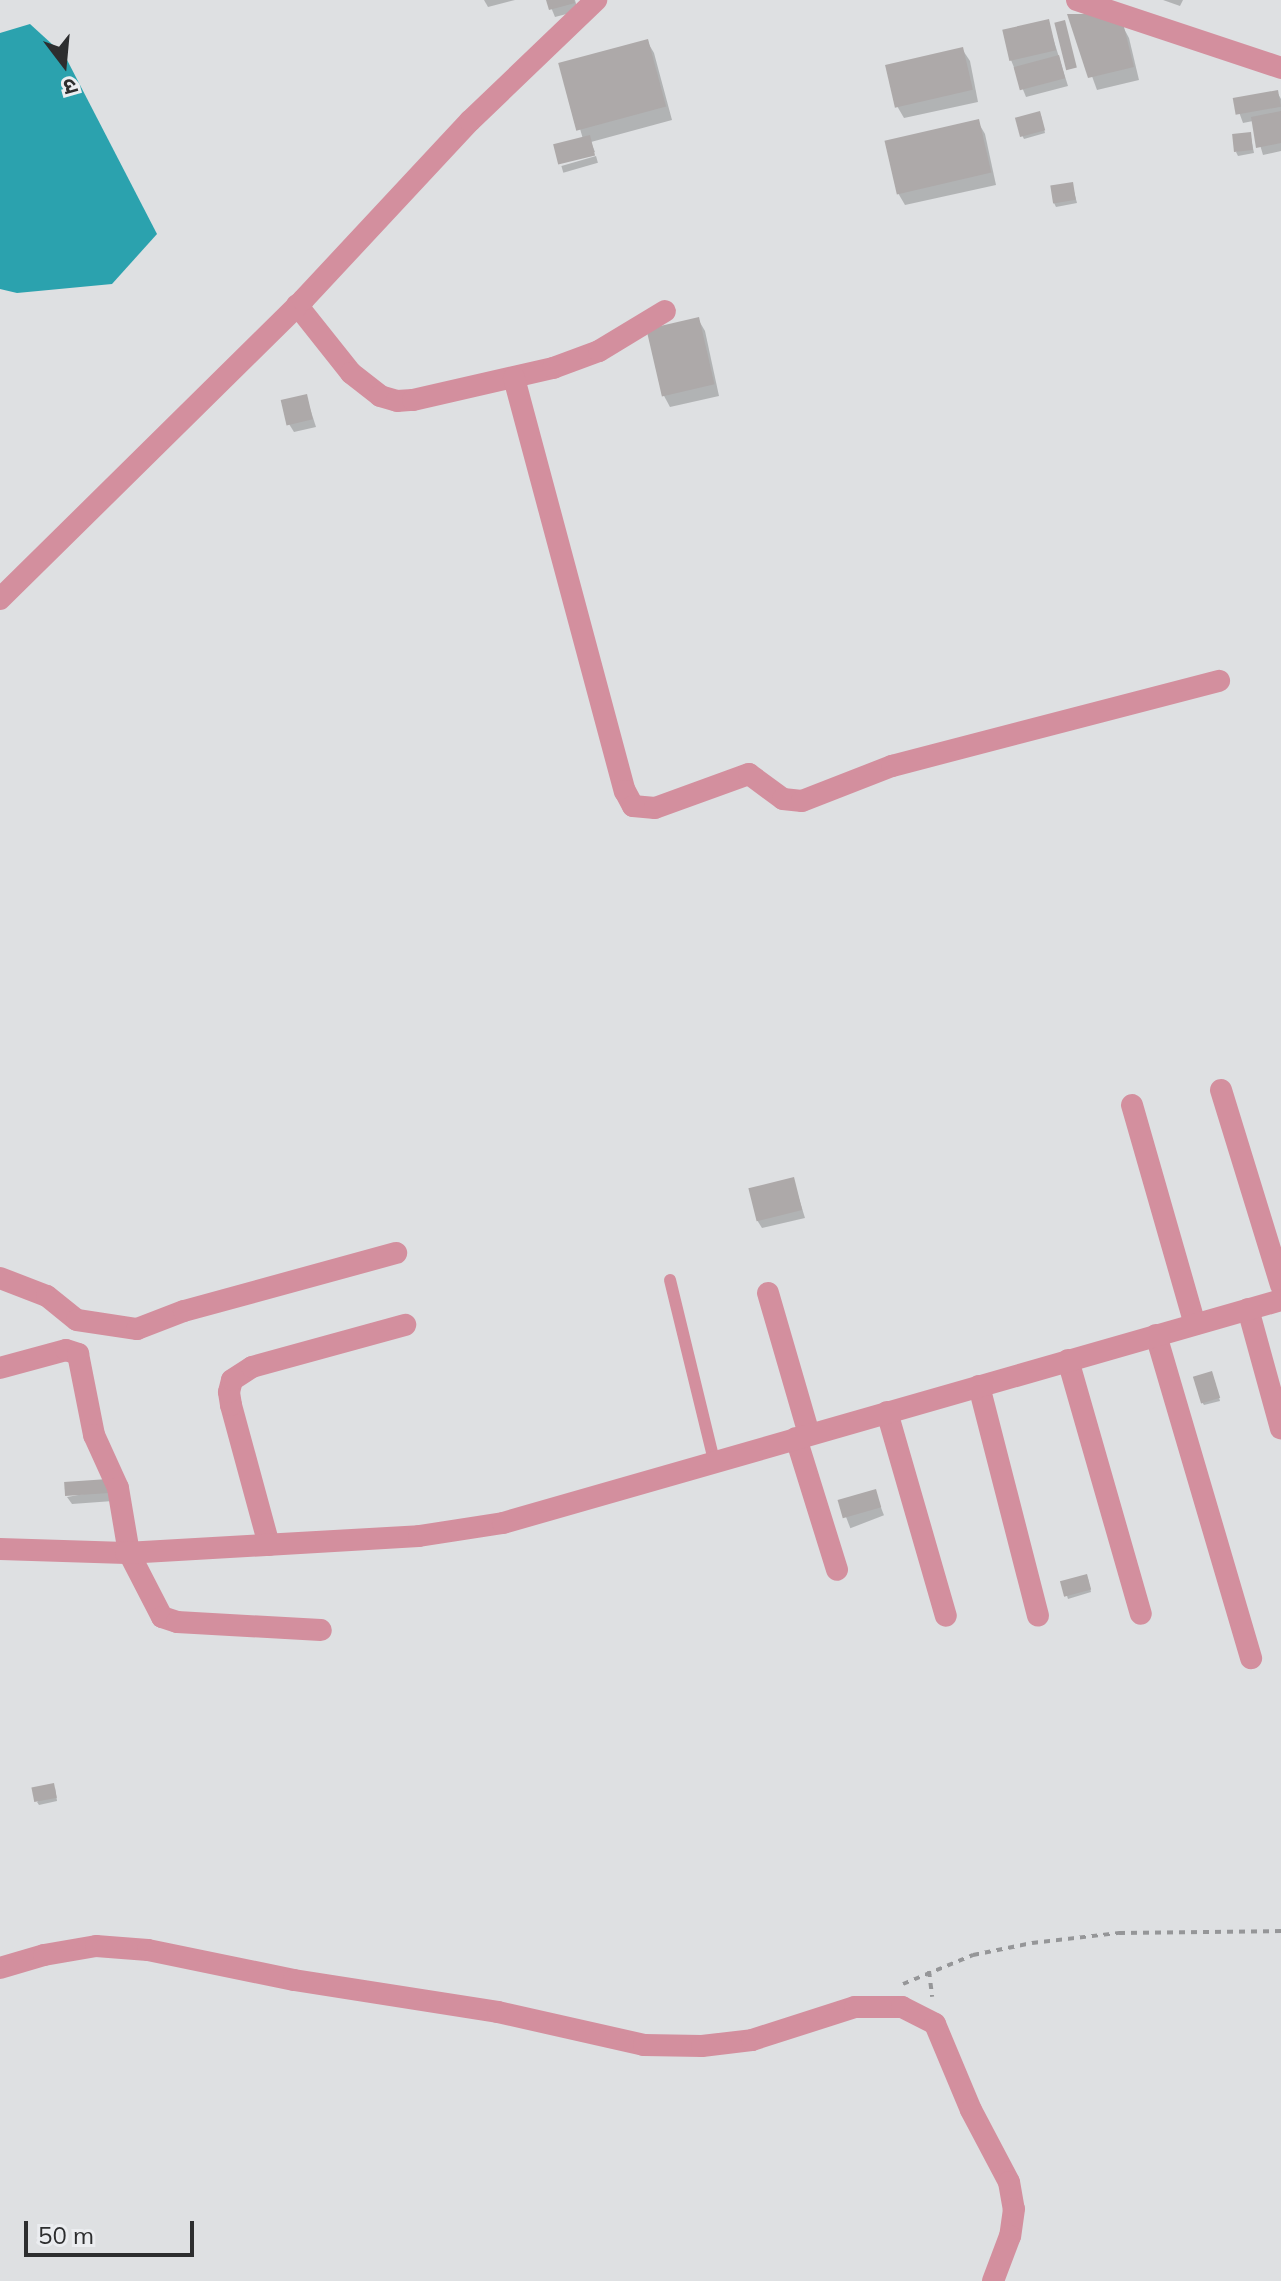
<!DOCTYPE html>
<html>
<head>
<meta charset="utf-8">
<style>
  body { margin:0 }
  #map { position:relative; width:1281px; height:2281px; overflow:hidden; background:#dee0e2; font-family:Mulish,"Noto Sans Devanagari",sans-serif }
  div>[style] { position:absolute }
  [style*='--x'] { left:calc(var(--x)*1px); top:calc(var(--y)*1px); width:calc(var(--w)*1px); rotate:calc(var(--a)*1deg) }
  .water>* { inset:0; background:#2ba2ae }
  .shadow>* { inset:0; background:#0003; transform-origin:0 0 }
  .building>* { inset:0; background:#ada9a9; transform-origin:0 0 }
  .path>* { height:4px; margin-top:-2px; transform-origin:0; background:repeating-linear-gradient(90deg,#959698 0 6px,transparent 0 12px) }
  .service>* { height:12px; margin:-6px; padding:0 6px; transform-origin:6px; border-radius:6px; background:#d38f9e }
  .minor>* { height:22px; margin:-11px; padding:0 11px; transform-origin:11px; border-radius:11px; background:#d38f9e }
  .tertiary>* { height:22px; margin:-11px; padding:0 11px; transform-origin:11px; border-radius:11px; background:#d38f9e }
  span { translate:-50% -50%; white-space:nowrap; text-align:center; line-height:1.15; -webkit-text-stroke:6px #ebedf0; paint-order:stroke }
  .north { position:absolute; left:24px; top:24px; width:80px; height:80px; -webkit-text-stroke:6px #ebedf0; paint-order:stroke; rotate:164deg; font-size:22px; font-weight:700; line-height:32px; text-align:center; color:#2d2e2f }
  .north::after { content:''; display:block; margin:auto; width:28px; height:36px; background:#2d2e2f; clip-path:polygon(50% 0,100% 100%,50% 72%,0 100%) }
  .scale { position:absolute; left:24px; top:2221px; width:170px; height:36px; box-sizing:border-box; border:4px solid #2d2e2f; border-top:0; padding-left:10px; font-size:24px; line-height:28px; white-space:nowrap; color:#2d2e2f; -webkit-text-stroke:6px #ebedf0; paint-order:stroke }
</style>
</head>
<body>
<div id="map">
  <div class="water">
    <i style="clip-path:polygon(30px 24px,65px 56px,157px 234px,112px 284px,17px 293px,0 289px,0 33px)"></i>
  </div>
  <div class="shadow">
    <i style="clip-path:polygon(484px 0,515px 0,488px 7px)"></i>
    <i style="clip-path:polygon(548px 0,575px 0,578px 11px,555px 17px)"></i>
    <i style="clip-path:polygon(1163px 0,1183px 0,1180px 6px)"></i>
    <i style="clip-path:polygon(1070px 16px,1122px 25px,1129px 38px,1139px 80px,1097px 90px)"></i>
    <i style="clip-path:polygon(1048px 22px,1068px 86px,1026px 97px,1011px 60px)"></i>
    <i style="clip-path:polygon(647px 41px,654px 53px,672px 120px,591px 142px,595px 152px,560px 161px,583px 139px,561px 64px)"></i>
    <i style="clip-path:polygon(962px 49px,970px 61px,978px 102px,904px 118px,897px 106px)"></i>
    <i style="clip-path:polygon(1277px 92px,1281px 99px,1281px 151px,1263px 155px,1253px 121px,1243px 123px,1235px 101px)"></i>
    <i style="clip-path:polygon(1041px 116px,1045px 133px,1024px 139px,1022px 135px)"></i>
    <i style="clip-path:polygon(978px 122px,985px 134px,996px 185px,905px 205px,898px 193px,887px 142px)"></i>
    <i style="clip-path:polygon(1251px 138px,1254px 153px,1238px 156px,1236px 152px)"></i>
    <i style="left:596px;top:156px;width:7px;height:36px;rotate:74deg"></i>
    <i style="clip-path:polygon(1072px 184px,1077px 203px,1056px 207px,1054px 203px)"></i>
    <i style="clip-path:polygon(698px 319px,705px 331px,719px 396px,670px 407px,663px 394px)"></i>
    <i style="clip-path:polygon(306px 396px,316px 427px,294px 432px,289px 424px)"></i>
    <i style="clip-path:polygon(793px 1179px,805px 1218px,762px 1228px,757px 1220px)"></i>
    <i style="clip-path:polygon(1213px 1376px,1220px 1401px,1204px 1405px,1202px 1402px)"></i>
    <i style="clip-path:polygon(112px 1489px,113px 1501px,72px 1504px,67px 1497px)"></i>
    <i style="left:875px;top:1492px;width:25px;height:36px;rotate:69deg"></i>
    <i style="clip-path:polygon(1088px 1579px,1091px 1592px,1068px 1599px,1063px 1583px)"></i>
    <i style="clip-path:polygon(55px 1788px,57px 1801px,39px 1805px,37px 1802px)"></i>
  </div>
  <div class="building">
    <i style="clip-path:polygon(546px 0,574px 0,575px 3px,549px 10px)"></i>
    <i style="clip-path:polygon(1067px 14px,1092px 14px,1123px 23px,1134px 67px,1088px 78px)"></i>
    <i style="left:1049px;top:19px;width:32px;height:48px;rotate:77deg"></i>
    <i style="left:1065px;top:20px;width:49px;height:11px;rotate:76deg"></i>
    <i style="left:648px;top:39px;width:70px;height:93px;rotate:75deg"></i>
    <i style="left:963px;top:47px;width:44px;height:80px;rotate:77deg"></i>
    <i style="left:1059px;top:55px;width:24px;height:47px;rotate:75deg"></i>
    <i style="left:1278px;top:90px;width:17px;height:46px;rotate:80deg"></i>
    <i style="left:1040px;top:111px;width:20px;height:26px;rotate:75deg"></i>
    <i style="clip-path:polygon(1281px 111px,1281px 143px,1256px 148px,1251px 117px)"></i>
    <i style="left:979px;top:119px;width:55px;height:97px;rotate:77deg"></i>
    <i style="left:1251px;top:132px;width:18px;height:19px;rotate:84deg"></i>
    <i style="left:590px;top:135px;width:21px;height:38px;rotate:76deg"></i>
    <i style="left:1073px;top:182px;width:18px;height:23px;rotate:81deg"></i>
    <i style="left:699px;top:317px;width:69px;height:54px;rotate:77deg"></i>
    <i style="left:307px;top:394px;width:26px;height:27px;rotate:77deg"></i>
    <i style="left:794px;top:1177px;width:34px;height:47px;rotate:76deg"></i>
    <i style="left:1212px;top:1371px;width:28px;height:20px;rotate:73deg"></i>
    <i style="left:108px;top:1479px;width:14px;height:44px;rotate:86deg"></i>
    <i style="left:876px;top:1489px;width:19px;height:40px;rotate:74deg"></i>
    <i style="left:1087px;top:1574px;width:16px;height:28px;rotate:75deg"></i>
    <i style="left:54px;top:1783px;width:15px;height:23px;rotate:79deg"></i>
  </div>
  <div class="path">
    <i style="--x:929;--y:1971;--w:26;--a:83"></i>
    <i style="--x:903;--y:1984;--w:76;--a:-22.5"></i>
    <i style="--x:973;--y:1955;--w:60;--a:-11.5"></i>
    <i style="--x:1032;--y:1943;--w:88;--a:-6.6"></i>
    <i style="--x:1119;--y:1933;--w:162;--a:-0.7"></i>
  </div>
  <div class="service">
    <i style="--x:670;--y:1280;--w:190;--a:76.3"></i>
  </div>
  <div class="minor">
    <i style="--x:1077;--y:0;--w:215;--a:18.4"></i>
    <i style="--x:297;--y:305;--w:87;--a:51.5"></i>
    <i style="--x:351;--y:373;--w:37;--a:38"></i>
    <i style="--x:380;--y:396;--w:18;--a:16"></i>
    <i style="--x:397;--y:401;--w:16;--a:-4"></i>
    <i style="--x:413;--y:400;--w:144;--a:-12.9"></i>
    <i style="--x:553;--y:368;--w:49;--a:-20.3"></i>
    <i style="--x:599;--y:351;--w:77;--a:-31.2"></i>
    <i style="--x:514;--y:378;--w:428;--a:75"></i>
    <i style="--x:625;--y:791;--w:17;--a:62"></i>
    <i style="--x:633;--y:806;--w:22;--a:5"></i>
    <i style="--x:655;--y:808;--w:100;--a:-19.9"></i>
    <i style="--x:749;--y:774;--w:42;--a:36.3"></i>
    <i style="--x:783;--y:799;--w:19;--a:6"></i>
    <i style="--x:802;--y:801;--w:97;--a:-21.3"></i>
    <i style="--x:892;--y:766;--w:338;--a:-14.6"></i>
    <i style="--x:1221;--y:1090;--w:204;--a:72.9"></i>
    <i style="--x:1132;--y:1105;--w:228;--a:74"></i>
    <i style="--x:0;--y:1278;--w:50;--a:21"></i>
    <i style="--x:47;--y:1296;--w:38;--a:39"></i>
    <i style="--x:77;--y:1320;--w:61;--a:8.5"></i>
    <i style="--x:137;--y:1329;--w:50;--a:-21"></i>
    <i style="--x:184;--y:1311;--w:220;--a:-15.3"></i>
    <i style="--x:768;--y:1293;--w:147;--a:73.8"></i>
    <i style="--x:1248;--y:1309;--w:124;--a:74.6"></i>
    <i style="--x:1156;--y:1335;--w:337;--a:73.6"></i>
    <i style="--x:1068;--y:1360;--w:264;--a:74"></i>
    <i style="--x:0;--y:1368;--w:68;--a:-15.3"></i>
    <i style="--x:66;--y:1350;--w:13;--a:18"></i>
    <i style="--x:78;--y:1354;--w:83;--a:78.8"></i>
    <i style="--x:94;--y:1435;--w:58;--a:65.6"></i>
    <i style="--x:118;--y:1488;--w:66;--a:80.4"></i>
    <i style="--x:129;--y:1553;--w:72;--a:62.7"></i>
    <i style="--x:162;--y:1617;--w:16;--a:18"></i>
    <i style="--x:177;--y:1622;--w:144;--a:3.2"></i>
    <i style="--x:979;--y:1386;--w:237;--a:75.6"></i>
    <i style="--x:887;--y:1412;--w:212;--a:73.9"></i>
    <i style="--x:796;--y:1438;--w:138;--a:72.7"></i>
    <i style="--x:269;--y:1545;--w:145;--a:-105.2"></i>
    <i style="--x:231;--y:1405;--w:13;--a:-99"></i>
    <i style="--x:229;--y:1392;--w:12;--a:-76"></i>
    <i style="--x:232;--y:1380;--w:24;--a:-33"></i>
    <i style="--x:252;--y:1367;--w:159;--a:-15.4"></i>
    <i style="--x:0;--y:1549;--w:126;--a:1.8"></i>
    <i style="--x:126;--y:1553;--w:293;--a:-3.3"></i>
    <i style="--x:419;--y:1536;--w:85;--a:-8.8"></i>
    <i style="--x:503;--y:1523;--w:809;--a:-15.99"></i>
    <i style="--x:0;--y:1968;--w:46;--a:-16.5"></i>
    <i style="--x:44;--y:1955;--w:53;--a:-9.8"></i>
    <i style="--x:96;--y:1946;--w:52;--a:4.4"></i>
    <i style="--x:148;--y:1950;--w:149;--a:11.6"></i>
    <i style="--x:294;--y:1980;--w:206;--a:8.9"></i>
    <i style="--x:498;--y:2012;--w:150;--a:12.7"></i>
    <i style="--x:644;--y:2045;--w:58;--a:1"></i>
    <i style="--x:702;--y:2046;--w:50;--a:-6.8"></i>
    <i style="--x:752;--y:2040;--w:108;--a:-17.8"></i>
    <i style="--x:855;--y:2007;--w:47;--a:0"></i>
    <i style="--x:902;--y:2007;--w:37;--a:27"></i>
    <i style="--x:935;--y:2024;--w:93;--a:67.3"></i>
    <i style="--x:971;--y:2110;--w:81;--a:62.2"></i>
    <i style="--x:1009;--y:2182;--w:27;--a:80"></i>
    <i style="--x:1014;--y:2209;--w:27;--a:98"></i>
    <i style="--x:1010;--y:2236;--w:48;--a:110.7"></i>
  </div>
  <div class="tertiary">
    <i style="--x:0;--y:599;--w:426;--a:-44.6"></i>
    <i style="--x:303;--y:300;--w:245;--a:-47"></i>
    <i style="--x:470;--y:121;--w:175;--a:-43.8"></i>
  </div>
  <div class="north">उ</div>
  <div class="scale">50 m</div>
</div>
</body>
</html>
